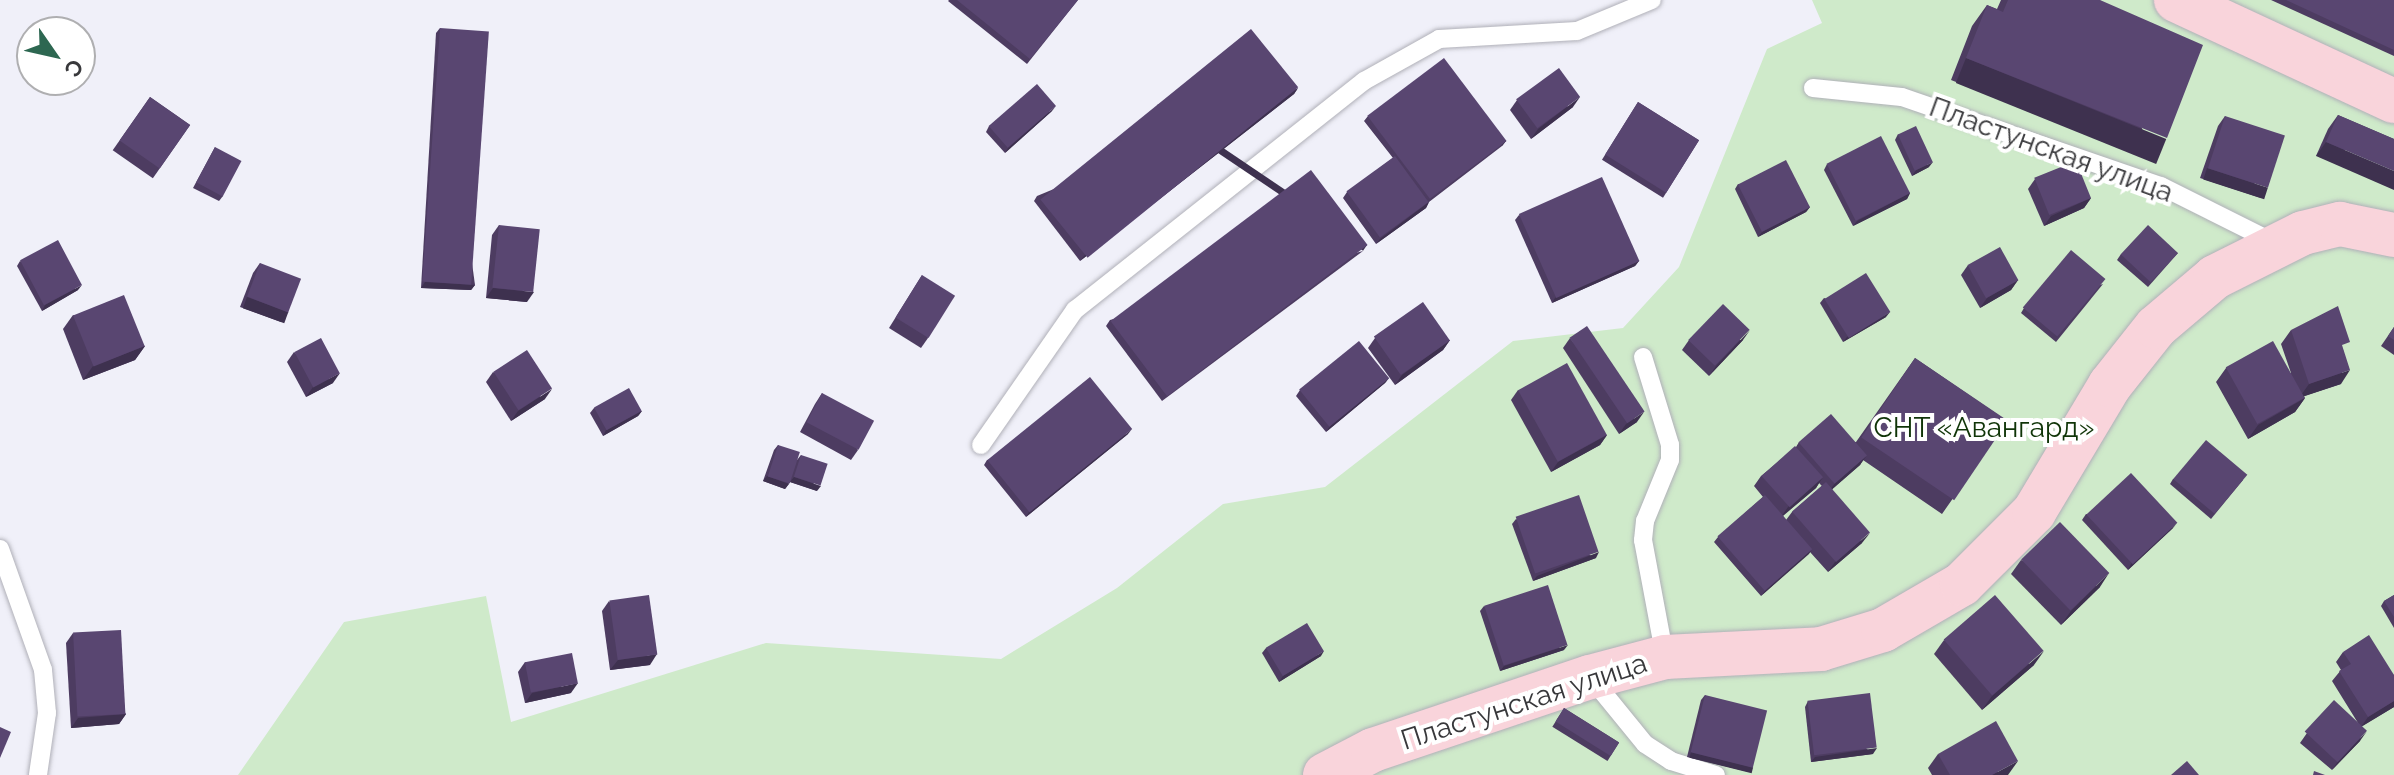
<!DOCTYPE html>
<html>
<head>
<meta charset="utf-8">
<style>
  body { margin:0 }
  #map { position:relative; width:2394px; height:775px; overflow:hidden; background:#f0f0f9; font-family:Raleway,sans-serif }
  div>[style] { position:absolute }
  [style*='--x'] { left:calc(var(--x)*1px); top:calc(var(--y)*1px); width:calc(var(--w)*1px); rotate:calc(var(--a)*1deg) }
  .green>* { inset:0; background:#cfeaca }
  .roads { filter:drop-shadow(0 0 2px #b0b0b8) drop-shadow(0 0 2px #b0b0b8) }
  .lane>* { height:18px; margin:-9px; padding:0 9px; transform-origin:9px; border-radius:9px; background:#fff }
  .secondary>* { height:44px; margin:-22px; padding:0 22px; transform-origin:22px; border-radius:22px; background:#f9d4db }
  .wall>* { inset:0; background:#4d3c61; transform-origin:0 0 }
  .shaded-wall>* { inset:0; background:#3e314f; transform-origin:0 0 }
  .building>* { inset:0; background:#594671; transform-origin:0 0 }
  span { translate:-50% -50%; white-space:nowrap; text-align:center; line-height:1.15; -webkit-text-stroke:8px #fff; paint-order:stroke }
  .street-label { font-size:28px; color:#38383b }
  .park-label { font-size:28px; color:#103508 }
  .north { position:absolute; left:16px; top:16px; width:80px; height:80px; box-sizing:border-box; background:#fff; border:2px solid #afafb1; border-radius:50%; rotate:124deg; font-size:22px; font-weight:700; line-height:32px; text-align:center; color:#38383b }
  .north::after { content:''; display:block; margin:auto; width:28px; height:36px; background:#2d6751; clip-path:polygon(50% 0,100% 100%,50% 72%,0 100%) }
</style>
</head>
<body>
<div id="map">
  <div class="green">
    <i style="clip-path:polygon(1812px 0,2394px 0,2394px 775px,238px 775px,344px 622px,486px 596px,511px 722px,766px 643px,1001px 659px,1117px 588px,1223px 504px,1325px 487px,1513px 341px,1623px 328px,1679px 267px,1767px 49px,1822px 23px)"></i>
  </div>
  <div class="roads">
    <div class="lane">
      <i style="--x:1813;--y:88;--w:89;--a:5.8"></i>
      <i style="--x:1902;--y:97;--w:274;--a:19"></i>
      <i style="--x:2161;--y:186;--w:130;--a:26.6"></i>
      <i style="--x:1643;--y:357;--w:92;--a:72.9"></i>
      <i style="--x:1670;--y:445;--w:15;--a:90"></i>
      <i style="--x:1670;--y:460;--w:66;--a:112.3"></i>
      <i style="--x:1645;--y:521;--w:19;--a:96"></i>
      <i style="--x:1643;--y:540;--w:119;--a:79.4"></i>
      <i style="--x:981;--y:445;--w:165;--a:-55.2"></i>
      <i style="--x:1075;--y:310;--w:369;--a:-38.4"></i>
      <i style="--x:1364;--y:81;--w:86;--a:-29.2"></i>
      <i style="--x:1439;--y:39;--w:138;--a:-3.3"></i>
      <i style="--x:1577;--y:31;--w:81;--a:-22.5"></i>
      <i style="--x:0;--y:549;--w:128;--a:70.4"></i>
      <i style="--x:43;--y:670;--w:43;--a:84.7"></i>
      <i style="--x:47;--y:713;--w:63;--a:98.3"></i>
      <i style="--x:1592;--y:679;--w:84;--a:50.8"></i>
      <i style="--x:1645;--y:744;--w:31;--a:33"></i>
      <i style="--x:1671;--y:761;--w:47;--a:17.3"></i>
    </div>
    <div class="secondary">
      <i style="--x:2176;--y:0;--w:240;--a:24.9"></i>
      <i style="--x:1325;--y:775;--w:54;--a:-27.5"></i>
      <i style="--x:1373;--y:750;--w:229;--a:-18.6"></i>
      <i style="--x:1590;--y:677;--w:78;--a:-14.9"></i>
      <i style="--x:1665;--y:657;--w:156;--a:-2.9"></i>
      <i style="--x:1821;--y:649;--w:65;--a:-17"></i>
      <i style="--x:1883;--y:630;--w:91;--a:-30.2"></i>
      <i style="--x:1962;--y:584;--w:102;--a:-45"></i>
      <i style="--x:2034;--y:512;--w:148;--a:-59.1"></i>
      <i style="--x:2110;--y:385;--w:74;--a:-51.6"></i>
      <i style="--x:2156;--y:327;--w:77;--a:-40.3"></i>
      <i style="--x:2215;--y:277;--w:98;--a:-26.6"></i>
      <i style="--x:2303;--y:233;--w:38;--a:-14"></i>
      <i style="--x:2340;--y:224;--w:55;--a:11.5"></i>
    </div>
  </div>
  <div class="wall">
    <i style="clip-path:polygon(949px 0,1078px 0,1027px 64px,948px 1px)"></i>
    <i style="clip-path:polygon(2001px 0,2100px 0,2152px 159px,1951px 80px,1972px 26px,1987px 5px,1997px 9px)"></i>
    <i style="clip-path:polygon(2271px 0,2394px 0,2394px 56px)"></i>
    <i style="clip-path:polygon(440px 28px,475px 285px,471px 290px,421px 288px,436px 33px)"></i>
    <i style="clip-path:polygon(1298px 88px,1294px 94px,1080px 261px,1034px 201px,1037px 196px)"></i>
    <i style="left:150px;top:97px;width:49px;height:65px;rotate:35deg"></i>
    <i style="clip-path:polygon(1517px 100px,1573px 107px,1531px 139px,1510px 110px)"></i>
    <i style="left:1638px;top:102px;width:72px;height:68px;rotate:32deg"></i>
    <i style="clip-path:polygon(1052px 111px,1005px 153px,986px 132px,989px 126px)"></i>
    <i style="clip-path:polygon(2338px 115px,2394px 139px,2316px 156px,2328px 129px)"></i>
    <i style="clip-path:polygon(1368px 116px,1506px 141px,1502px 146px,1429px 202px,1426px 208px,1376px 244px,1343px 198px,1347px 192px,1393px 158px,1364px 121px)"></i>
    <i style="clip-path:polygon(2225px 116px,2261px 198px,2200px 178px,2218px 126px)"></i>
    <i style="clip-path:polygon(1898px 134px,1929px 167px,1912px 176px,1895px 140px)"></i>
    <i style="clip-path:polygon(215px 147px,223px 196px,219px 201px,193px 188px)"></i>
    <i style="clip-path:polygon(1827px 164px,1910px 193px,1907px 199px,1853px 226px,1824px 170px)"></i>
    <i style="clip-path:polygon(2035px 179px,2091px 198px,2084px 208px,2044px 226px,2028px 189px)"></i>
    <i style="clip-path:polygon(1738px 184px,1810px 207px,1806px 212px,1758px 237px,1735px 189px)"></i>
    <i style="clip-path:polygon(1519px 215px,1639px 261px,1635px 266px,1552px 303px,1515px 220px)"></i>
    <i style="clip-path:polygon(499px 225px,527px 302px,486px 298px,492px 235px)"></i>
    <i style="clip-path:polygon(1363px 251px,1162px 401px,1106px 326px,1110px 320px)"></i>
    <i style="clip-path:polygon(2178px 253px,2148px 287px,2117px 260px,2121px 254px)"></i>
    <i style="clip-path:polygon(20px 261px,78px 290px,42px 311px,17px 266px)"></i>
    <i style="clip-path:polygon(260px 263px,288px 312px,281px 322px,240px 307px,253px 273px)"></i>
    <i style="clip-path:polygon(1968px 265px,2018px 280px,2011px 290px,1980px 308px,1961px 275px)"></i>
    <i style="clip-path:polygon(922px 275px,928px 338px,921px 348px,889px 328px)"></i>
    <i style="clip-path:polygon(2103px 284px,2056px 342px,2021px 313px,2024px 308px)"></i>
    <i style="clip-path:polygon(1824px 298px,1886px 317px,1843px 342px,1820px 303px)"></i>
    <i style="clip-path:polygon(73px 315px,145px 346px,135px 360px,83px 380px,63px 329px)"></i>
    <i style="clip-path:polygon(2394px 327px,2394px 355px,2381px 346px)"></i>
    <i style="clip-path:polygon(2291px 330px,2344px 351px,2341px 384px,2304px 396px,2305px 398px,2295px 412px,2248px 439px,2216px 382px,2226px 368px,2291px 373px,2281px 344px)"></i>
    <i style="clip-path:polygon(1375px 338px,1450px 340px,1443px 350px,1395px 385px,1368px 348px)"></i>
    <i style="clip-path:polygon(1570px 338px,1637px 422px,1619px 434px,1563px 348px)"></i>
    <i style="clip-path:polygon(1689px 340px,1743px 340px,1709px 376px,1682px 350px)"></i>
    <i style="clip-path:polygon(294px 352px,333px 383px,306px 397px,287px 362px)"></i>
    <i style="clip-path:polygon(evenodd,1915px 358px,2007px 421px,1942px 514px,1863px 460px,1860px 465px,1832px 489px,1862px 543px,1828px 572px,1810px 552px,1761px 596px,1714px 542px,1718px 537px,1763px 497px,1754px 486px,1761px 476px,1796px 447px,1799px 442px,1856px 442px,1915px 358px,1819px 483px,1822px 486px,1792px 512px,1786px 520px,1783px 516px,1816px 488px,1819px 483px)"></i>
    <i style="clip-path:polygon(493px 372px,545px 399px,511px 421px,486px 382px)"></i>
    <i style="clip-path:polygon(1389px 378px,1385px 383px,1326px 432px,1296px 396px,1300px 390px)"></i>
    <i style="clip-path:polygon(1518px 390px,1607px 435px,1600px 445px,1551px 472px,1511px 400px)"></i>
    <i style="clip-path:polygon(822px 393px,858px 450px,851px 460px,800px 432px,815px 404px)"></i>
    <i style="clip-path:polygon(594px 408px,642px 411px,638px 416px,603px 436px,590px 413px)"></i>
    <i style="clip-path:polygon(1128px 434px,1026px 517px,984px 465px,987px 460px)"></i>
    <i style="clip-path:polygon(778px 445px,797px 460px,801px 455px,817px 491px,790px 482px,785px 489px,763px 481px,774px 450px)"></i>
    <i style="clip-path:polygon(2173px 479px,2243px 480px,2211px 519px,2170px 484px)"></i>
    <i style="clip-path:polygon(2086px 514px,2173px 528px,2128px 570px,2082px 520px)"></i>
    <i style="clip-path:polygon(1516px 519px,1596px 558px,1533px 581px,1512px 524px)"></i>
    <i style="clip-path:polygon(2021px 560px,2100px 587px,2061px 625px,2011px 574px)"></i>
    <i style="clip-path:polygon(2394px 595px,2394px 628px,2381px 606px,2384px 601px)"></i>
    <i style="clip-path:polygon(609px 601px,650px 665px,610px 670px,602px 611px)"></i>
    <i style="clip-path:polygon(1484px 606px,1564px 650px,1500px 671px,1480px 611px)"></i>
    <i style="clip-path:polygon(73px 633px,126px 714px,119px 724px,71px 728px,66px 643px)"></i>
    <i style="clip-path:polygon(1944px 640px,2034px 665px,1982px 710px,1934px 654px)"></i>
    <i style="clip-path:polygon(1266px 648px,1321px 656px,1279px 682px,1262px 653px)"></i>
    <i style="clip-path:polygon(2343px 652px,2394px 675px,2394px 707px,2362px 726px,2360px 741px,2332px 770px,2300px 743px,2307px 733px,2358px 723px,2332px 681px,2341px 670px,2336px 662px)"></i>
    <i style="clip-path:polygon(525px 662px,571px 693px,525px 703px,518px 672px)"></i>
    <i style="clip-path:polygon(1705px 695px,1753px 767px,1749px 772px,1687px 757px,1701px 700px)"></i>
    <i style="clip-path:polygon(1808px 701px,1873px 754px,1811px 762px,1805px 707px)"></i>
    <i style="left:1564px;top:708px;width:65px;height:22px;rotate:32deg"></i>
    <i style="clip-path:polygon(1938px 754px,2007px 775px,1932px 775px,1928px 768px)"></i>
  </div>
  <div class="shaded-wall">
    <i style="left:1966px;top:58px;width:216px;height:27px;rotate:22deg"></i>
    <i style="clip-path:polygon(1298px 88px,1294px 94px,1080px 261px,1084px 256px)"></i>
    <i style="clip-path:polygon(1580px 97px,1573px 107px,1531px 139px,1538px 129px)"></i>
    <i style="clip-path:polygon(1056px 106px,1052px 111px,1005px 153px,1008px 148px)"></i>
    <i style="left:1506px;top:141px;width:6px;height:94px;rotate:129deg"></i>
    <i style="clip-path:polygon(2326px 142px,2394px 171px,2394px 190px,2316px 156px)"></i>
    <i style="clip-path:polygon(1933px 162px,1929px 167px,1912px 176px,1916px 170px)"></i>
    <i style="left:2207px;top:168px;width:64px;height:12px;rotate:18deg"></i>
    <i style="clip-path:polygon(1910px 193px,1907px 199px,1853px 226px,1857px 221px)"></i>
    <i style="clip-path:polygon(2091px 198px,2084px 208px,2044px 226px,2051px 216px)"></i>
    <i style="clip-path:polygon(1429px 202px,1426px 208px,1376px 244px,1380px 239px)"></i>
    <i style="clip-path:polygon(1810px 207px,1806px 212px,1758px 237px,1762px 232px)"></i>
    <i style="left:1367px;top:245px;width:7px;height:252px;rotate:124deg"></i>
    <i style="clip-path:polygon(1639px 261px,1635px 266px,1552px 303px,1555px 298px)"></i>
    <i style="clip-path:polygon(2018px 280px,2011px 290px,1980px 308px,1987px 298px)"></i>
    <i style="clip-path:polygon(425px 282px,475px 285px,471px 290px,421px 288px)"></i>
    <i style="clip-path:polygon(82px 285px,78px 290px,42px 311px,45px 305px)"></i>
    <i style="clip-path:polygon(493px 288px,534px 292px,527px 302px,486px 298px)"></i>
    <i style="left:247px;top:297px;width:44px;height:12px;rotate:20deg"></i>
    <i style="clip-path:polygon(1890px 312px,1886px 317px,1843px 342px,1847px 337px)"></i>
    <i style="clip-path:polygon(1750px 330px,1743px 340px,1709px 376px,1716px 366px)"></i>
    <i style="clip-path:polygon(1450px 340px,1443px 350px,1395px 385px,1402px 375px)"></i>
    <i style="clip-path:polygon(145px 346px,135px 360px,83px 380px,93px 366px)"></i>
    <i style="clip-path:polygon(2350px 370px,2341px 384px,2299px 398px,2309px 384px)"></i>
    <i style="clip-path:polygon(340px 373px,333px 383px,306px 397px,313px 387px)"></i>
    <i style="clip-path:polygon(1389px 378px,1385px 383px,1326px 432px,1330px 426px)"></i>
    <i style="clip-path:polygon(552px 389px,545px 399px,511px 421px,518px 411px)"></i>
    <i style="clip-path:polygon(2305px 398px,2295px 412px,2248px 439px,2258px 425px)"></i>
    <i style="clip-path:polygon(642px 411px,638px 416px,603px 436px,606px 430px)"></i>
    <i style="clip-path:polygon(1644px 412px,1637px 422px,1619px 434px,1626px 424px)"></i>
    <i style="clip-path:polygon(1132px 429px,1128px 434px,1026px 517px,1029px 512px)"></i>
    <i style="clip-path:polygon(1607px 435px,1600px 445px,1551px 472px,1558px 462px)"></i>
    <i style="clip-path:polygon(1867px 455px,1860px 465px,1828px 493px,1835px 483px)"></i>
    <i style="clip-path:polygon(767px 476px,789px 484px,785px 489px,763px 481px)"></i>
    <i style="clip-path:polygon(794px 477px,821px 486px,817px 491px,790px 482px)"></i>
    <i style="clip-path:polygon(1823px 477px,1816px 488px,1781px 517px,1788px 507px)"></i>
    <i style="clip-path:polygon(2177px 523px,2173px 528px,2128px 570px,2131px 564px)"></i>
    <i style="clip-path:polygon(1870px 533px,1862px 543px,1828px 572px,1835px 562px)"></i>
    <i style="clip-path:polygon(1812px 549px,1809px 554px,1761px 596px,1765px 591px)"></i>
    <i style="clip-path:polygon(1599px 552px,1596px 558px,1533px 581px,1537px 576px)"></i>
    <i style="clip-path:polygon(2109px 573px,2100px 587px,2061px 625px,2071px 611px)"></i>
    <i style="clip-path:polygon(1568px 645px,1564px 650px,1500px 671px,1504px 666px)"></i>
    <i style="clip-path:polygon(1324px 651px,1321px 656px,1279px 682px,1283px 676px)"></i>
    <i style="clip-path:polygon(2044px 651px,2034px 665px,1982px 710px,1992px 696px)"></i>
    <i style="clip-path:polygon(657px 654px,650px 665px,610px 670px,618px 660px)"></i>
    <i style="clip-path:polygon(578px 683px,571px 693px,525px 703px,532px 693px)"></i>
    <i style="clip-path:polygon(2394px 701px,2394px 707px,2361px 727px,2368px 717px)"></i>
    <i style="clip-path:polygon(126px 714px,119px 724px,71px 728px,78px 718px)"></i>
    <i style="clip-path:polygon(2367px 731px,2360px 741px,2332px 770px,2339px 760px)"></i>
    <i style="clip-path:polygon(1877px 748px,1873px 754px,1811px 762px,1815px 757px)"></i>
    <i style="left:1691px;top:752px;width:64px;height:6px;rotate:14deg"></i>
    <i style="clip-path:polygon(2018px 761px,2008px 775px,1992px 775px)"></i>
  </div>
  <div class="building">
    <i style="clip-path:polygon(957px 0,1078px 0,1030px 59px)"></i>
    <i style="clip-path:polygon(2008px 0,2100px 0,2203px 45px,2167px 138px,1966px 58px,1987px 5px,2003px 12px)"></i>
    <i style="clip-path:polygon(2286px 0,2394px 0,2394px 50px)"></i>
    <i style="left:440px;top:28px;width:49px;height:254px;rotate:4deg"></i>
    <i style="left:1251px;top:29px;width:75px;height:271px;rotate:51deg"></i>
    <i style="left:1444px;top:58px;width:104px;height:96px;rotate:53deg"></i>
    <i style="left:1559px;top:68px;width:36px;height:53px;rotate:54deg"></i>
    <i style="left:1037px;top:84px;width:29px;height:64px;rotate:49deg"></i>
    <i style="left:150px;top:97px;width:49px;height:53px;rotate:35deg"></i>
    <i style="left:1638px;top:102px;width:72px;height:62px;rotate:32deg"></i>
    <i style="clip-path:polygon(2338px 115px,2394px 139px,2394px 171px,2326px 142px)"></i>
    <i style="left:2225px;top:116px;width:63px;height:55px;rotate:18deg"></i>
    <i style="left:1916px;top:126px;width:40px;height:20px;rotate:65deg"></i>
    <i style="left:1881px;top:136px;width:64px;height:61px;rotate:63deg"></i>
    <i style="left:215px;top:147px;width:30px;height:40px;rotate:28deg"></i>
    <i style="left:1395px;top:156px;width:57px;height:60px;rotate:54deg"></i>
    <i style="left:1786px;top:160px;width:53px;height:54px;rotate:63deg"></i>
    <i style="left:2076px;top:161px;width:40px;height:45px;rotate:68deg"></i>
    <i style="left:1311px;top:170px;width:94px;height:251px;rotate:53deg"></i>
    <i style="left:1602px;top:177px;width:92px;height:91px;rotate:66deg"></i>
    <i style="left:499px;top:225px;width:41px;height:63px;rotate:6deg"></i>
    <i style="left:2148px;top:225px;width:41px;height:40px;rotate:43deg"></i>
    <i style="left:58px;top:240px;width:51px;height:43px;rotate:62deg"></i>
    <i style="left:2000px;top:247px;width:38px;height:37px;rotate:61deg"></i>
    <i style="left:2071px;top:250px;width:45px;height:75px;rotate:40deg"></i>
    <i style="left:260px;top:263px;width:44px;height:36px;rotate:21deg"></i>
    <i style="left:1866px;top:273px;width:46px;height:49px;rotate:58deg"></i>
    <i style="left:922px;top:275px;width:39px;height:50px;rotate:32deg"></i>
    <i style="left:124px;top:295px;width:55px;height:55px;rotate:68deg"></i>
    <i style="left:1423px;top:302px;width:47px;height:60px;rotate:55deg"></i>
    <i style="left:1723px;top:304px;width:37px;height:50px;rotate:44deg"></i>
    <i style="clip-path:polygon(2338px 306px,2350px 342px,2342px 345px,2350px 370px,2309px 384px,2291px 330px)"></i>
    <i style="left:1587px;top:326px;width:103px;height:21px;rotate:56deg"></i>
    <i style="clip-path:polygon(2394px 327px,2394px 340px,2388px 336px)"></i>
    <i style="left:321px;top:338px;width:40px;height:30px;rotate:62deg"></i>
    <i style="left:1359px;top:341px;width:48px;height:77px;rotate:51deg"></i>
    <i style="left:2273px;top:341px;width:65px;height:54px;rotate:61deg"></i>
    <i style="left:527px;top:350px;width:46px;height:40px;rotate:57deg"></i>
    <i style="left:1915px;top:358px;width:112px;height:96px;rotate:34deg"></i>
    <i style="left:1567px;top:363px;width:82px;height:56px;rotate:61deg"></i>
    <i style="left:1090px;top:377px;width:67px;height:132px;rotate:51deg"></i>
    <i style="left:629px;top:388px;width:26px;height:40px;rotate:61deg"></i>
    <i style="left:822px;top:393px;width:59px;height:33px;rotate:28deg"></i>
    <i style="left:1831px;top:414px;width:55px;height:43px;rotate:49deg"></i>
    <i style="left:2206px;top:440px;width:54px;height:51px;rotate:40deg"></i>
    <i style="left:778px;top:445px;width:23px;height:33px;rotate:18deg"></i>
    <i style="left:1795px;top:446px;width:42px;height:45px;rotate:48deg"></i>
    <i style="left:801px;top:455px;width:28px;height:23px;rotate:18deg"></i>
    <i style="left:2131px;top:473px;width:68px;height:61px;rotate:47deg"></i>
    <i style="left:1826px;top:482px;width:67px;height:45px;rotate:49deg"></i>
    <i style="left:1579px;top:495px;width:60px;height:67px;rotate:71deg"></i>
    <i style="left:1765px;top:495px;width:72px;height:63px;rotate:49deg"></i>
    <i style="left:2060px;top:522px;width:71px;height:54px;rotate:46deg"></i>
    <i style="left:1548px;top:585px;width:63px;height:67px;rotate:72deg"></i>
    <i style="left:649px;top:595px;width:60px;height:40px;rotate:82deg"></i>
    <i style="left:1995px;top:595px;width:74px;height:68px;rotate:49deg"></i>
    <i style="clip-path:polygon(2394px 595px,2394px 617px,2384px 601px)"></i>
    <i style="left:1307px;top:623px;width:33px;height:48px;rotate:59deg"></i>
    <i style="left:121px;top:630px;width:84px;height:48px;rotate:87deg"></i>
    <i style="clip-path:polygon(2369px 635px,2394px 675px,2394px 701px,2368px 717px,2339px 671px,2351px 664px,2343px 652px)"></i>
    <i style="left:572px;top:653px;width:31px;height:48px;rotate:79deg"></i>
    <i style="left:1870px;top:693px;width:55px;height:63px;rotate:83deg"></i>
    <i style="left:1705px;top:695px;width:64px;height:59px;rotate:14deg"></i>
    <i style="left:2334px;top:700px;width:45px;height:43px;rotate:43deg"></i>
    <i style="left:1564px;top:708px;width:65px;height:16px;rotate:32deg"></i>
    <i style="clip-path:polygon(1996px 721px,2018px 761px,1992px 775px,1950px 775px,1938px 754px)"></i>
    <i style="clip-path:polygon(0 727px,11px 732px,0 758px)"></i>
    <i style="clip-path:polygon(2187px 761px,2199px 775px,2171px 775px)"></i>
    <i style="clip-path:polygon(2314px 771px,2325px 775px,2313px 775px)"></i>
  </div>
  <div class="street-label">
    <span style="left:2051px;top:150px;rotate:20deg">Пластунская улица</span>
    <span style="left:1524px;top:702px;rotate:-18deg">Пластунская улица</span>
  </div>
  <div class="park-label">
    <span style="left:1984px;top:428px">СНТ «Авангард»</span>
  </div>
  <div class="north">С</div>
</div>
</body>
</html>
